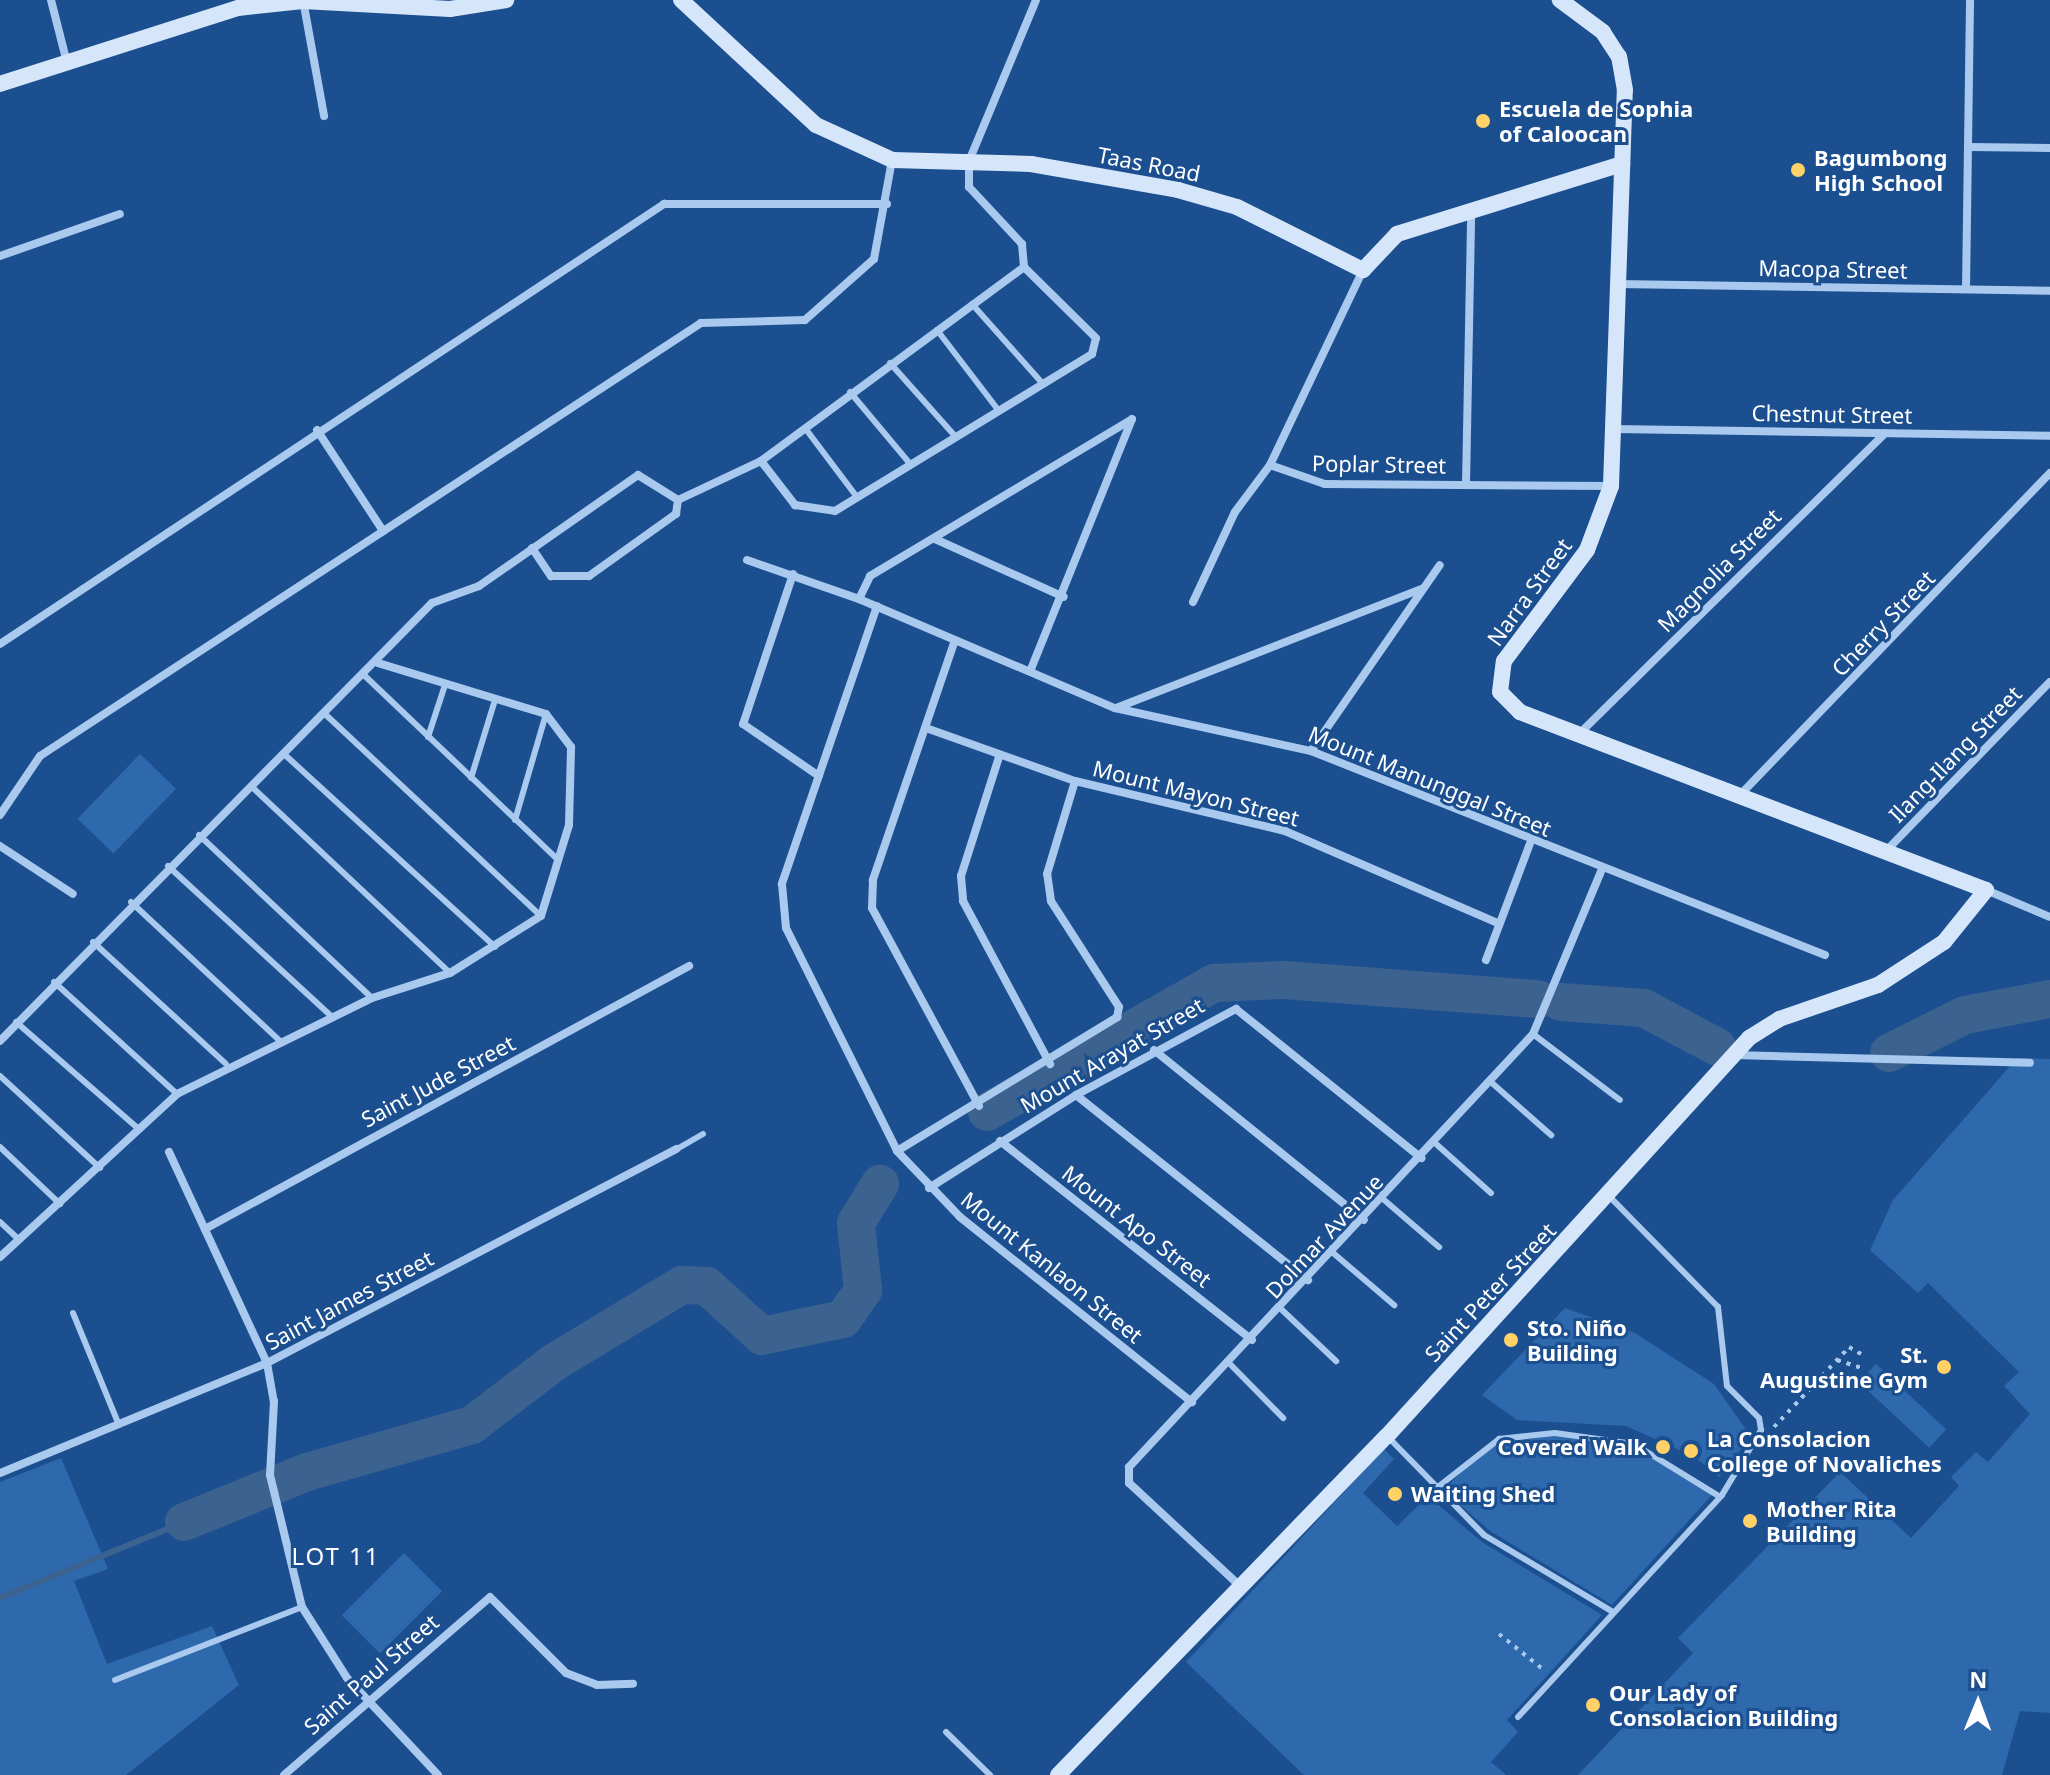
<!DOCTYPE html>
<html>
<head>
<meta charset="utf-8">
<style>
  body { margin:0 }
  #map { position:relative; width:2050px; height:1775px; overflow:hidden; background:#1b4f8f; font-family:"Noto Sans",sans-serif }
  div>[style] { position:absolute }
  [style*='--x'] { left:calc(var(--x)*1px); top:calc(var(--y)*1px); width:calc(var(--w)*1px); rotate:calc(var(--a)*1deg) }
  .green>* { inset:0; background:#2e69ad; transform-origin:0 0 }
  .stream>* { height:6px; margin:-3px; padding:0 3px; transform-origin:3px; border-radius:3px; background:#3c6290 }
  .river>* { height:38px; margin:-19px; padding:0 19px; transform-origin:19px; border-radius:19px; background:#3c6290 }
  .path>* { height:4px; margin-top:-2px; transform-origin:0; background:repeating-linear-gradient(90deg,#a9c9ee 0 4px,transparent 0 10px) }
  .lane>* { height:6px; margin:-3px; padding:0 3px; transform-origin:3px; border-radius:3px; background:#a9c9ee }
  .street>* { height:8px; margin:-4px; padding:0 4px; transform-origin:4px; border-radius:4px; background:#a9c9ee }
  .secondary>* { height:16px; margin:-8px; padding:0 8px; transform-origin:8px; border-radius:8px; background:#d6e6fa }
  .dots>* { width:22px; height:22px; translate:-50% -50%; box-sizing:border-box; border:4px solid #1b4f8f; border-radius:50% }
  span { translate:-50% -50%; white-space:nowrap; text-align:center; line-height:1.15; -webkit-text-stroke:6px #1b4f8f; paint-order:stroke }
  .poi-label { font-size:22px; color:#fff; font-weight:700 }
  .left { translate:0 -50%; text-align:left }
  .right { translate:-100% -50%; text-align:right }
  .street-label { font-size:22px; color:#fff }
  .neighbourhood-label { font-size:24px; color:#fff; letter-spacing:2px }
  .north { position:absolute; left:1938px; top:1663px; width:80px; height:80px; -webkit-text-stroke:6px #1b4f8f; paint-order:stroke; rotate:1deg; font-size:22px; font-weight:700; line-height:32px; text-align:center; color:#fff }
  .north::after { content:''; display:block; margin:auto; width:28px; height:36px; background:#fff; clip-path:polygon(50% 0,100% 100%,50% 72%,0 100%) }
</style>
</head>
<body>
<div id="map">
  <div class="green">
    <i style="left:140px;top:754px;width:50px;height:90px;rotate:44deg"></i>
    <i style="clip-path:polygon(2017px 1058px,2050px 1059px,2050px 1713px,2020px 1711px,2002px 1775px,1578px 1775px,1693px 1653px,1678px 1638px,1840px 1472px,1911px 1538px,1959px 1486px,1951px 1477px,1976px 1452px,1988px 1462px,2030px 1414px,2004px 1386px,2019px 1372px,1928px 1283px,1918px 1293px,1870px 1250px,1893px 1200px)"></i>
    <i style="clip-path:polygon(1565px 1308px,1635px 1333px,1714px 1384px,1747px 1431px,1746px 1443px,1719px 1477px,1695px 1457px,1626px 1426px,1517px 1420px,1482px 1395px)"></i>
    <i style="left:1876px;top:1364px;width:96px;height:25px;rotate:43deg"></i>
    <i style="clip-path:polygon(1554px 1435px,1631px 1446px,1712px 1495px,1612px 1605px,1490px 1531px,1443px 1490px,1490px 1445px)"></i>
    <i style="clip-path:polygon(1384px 1449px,1394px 1459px,1363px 1493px,1397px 1526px,1428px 1496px,1482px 1542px,1602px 1615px,1507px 1720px,1518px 1732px,1491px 1762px,1506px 1775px,1304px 1775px,1186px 1662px)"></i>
    <i style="clip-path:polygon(61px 1458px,108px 1569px,74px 1581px,107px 1664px,212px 1626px,239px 1685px,126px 1775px,0 1775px,0 1482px)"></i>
    <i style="left:404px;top:1553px;width:54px;height:88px;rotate:45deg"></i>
  </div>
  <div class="stream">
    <i style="--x:0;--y:1598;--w:199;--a:-22.4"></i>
  </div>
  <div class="river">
    <i style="--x:1561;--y:1002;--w:83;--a:4.1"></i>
    <i style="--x:1644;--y:1008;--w:83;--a:28.1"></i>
    <i style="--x:1889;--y:1053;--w:85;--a:-26.6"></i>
    <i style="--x:1965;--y:1015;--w:86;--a:-10.7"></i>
    <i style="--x:987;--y:1112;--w:261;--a:-29.6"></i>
    <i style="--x:1214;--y:983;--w:70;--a:-2.5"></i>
    <i style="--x:1284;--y:980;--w:255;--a:4.3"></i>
    <i style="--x:184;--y:1522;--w:133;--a:-22.1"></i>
    <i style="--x:307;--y:1472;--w:172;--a:-15.9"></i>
    <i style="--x:472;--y:1425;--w:102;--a:-37.4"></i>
    <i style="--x:553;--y:1363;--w:151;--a:-31.2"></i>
    <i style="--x:682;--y:1285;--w:25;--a:2"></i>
    <i style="--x:707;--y:1286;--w:74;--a:42.3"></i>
    <i style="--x:762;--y:1336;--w:83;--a:-11.9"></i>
    <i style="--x:843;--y:1319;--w:35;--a:-55"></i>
    <i style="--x:863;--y:1290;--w:67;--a:-96"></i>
    <i style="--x:856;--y:1223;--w:46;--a:-58.4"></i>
  </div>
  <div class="path">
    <i style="--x:1837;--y:1360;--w:25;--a:18"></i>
    <i style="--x:1774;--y:1427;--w:110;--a:-46.8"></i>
    <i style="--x:1849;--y:1347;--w:14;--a:30"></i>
    <i style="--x:1499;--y:1634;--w:58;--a:38.7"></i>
  </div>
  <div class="lane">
    <i style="--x:972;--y:304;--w:107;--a:48.4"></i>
    <i style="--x:937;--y:330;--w:102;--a:52.6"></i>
    <i style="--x:890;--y:363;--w:99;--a:48.3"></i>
    <i style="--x:850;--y:392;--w:95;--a:50.1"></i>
    <i style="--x:805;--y:428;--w:86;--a:53"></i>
    <i style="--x:365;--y:676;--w:267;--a:43.6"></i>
    <i style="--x:325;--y:714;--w:296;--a:43.1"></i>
    <i style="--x:428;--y:737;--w:55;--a:-71.9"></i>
    <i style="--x:284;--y:754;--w:286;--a:42.4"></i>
    <i style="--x:471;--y:778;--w:82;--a:-72.9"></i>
    <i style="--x:251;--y:786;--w:273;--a:43.2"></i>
    <i style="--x:515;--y:820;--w:110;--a:-73.7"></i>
    <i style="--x:199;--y:835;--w:238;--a:43.3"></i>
    <i style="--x:168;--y:866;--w:223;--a:42.6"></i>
    <i style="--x:131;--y:902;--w:204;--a:43"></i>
    <i style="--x:93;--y:942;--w:180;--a:42.5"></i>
    <i style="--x:54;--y:982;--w:166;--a:42.3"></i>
    <i style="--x:16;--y:1022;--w:164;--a:41.1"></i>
    <i style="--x:1533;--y:1034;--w:109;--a:37.2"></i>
    <i style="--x:0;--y:1076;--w:136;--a:42.6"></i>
    <i style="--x:1492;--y:1083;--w:79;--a:41.4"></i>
    <i style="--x:1435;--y:1143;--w:75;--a:41.8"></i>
    <i style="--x:0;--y:1147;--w:83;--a:43.5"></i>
    <i style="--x:677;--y:1149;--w:30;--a:-30"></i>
    <i style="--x:1383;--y:1199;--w:74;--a:40.6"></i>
    <i style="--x:0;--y:1222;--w:26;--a:43"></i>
    <i style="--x:1332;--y:1252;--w:82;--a:40.5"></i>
    <i style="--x:1281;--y:1309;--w:76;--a:43.4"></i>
    <i style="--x:73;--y:1313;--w:121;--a:67.7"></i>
    <i style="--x:1230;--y:1364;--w:76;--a:45.5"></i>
    <i style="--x:1388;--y:1437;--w:137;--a:45.6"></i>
    <i style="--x:1484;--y:1535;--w:150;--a:30.8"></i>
    <i style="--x:1434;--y:1490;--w:83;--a:-38.1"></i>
    <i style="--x:1499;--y:1439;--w:56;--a:-6.1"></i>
    <i style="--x:1555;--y:1433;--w:80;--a:7.9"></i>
    <i style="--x:1634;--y:1444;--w:101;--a:31.6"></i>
    <i style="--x:115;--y:1680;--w:201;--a:-21.3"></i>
    <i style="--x:1518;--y:1717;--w:301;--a:-47.4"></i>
    <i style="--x:1722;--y:1495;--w:76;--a:-59"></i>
    <i style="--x:1761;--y:1430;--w:12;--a:-99"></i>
    <i style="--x:1759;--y:1418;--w:45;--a:-135"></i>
    <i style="--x:1727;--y:1386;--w:80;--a:-96.5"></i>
    <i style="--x:1718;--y:1307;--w:154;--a:-134.5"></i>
    <i style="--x:946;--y:1732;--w:62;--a:44.3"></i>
  </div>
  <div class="street">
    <i style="--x:51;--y:0;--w:65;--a:75.7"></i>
    <i style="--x:303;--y:0;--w:118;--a:79.7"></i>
    <i style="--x:1968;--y:147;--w:82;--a:0.7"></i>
    <i style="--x:0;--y:256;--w:127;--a:-19.3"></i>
    <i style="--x:1617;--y:284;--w:433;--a:0.9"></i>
    <i style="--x:1966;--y:289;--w:289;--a:-89.2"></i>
    <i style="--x:1614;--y:429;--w:436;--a:0.9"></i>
    <i style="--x:317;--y:430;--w:121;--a:56.8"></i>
    <i style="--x:761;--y:461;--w:56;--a:52.3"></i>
    <i style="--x:795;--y:505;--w:40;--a:8.5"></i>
    <i style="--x:835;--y:511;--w:301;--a:-31.4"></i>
    <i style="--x:1092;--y:354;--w:16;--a:-76"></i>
    <i style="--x:1096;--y:338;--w:101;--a:-135.4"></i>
    <i style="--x:1024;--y:267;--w:23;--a:-95"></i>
    <i style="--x:1022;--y:244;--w:78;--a:-132.9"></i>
    <i style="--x:969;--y:187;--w:26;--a:-90"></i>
    <i style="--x:969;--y:161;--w:174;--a:-67.4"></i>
    <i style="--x:1270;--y:465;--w:58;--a:19.1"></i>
    <i style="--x:1325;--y:484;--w:286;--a:0.4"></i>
    <i style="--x:1466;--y:484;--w:272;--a:-88.9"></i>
    <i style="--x:935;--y:539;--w:141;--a:24.2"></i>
    <i style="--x:532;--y:548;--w:34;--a:56"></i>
    <i style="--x:551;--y:576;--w:38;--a:0"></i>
    <i style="--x:589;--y:576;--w:107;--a:-35.5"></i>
    <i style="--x:676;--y:514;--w:14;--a:-82"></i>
    <i style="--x:747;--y:560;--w:119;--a:19.2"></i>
    <i style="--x:859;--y:599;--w:278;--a:23.1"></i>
    <i style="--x:1115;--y:708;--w:201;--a:12.4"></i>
    <i style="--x:1311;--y:751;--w:553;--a:21.65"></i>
    <i style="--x:793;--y:574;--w:158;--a:108.4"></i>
    <i style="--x:743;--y:724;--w:92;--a:34.4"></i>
    <i style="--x:859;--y:599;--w:25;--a:-64"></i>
    <i style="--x:870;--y:576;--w:305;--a:-30.9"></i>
    <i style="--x:1132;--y:419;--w:272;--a:112"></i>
    <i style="--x:1193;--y:602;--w:99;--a:-65"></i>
    <i style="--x:1235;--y:512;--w:59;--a:-53.3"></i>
    <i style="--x:1270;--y:465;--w:216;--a:-64.5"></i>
    <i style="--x:877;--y:606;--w:294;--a:108.9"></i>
    <i style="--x:782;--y:884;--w:44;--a:84.8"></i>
    <i style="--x:786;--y:928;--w:249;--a:63.5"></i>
    <i style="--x:897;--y:1151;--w:91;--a:46.3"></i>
    <i style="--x:960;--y:1217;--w:297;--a:38.6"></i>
    <i style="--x:955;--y:640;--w:254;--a:108.9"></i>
    <i style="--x:873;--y:880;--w:28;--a:92"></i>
    <i style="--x:872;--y:908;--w:225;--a:61.6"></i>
    <i style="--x:0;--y:644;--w:797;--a:-33.53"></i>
    <i style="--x:664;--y:204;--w:223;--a:0"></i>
    <i style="--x:1116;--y:708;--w:330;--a:-21.3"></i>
    <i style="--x:926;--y:728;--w:158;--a:19.6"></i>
    <i style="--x:1075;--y:781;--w:216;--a:13.4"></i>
    <i style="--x:1285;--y:831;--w:232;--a:23.4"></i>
    <i style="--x:1579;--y:734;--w:429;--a:-44.5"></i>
    <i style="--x:1311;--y:751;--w:226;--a:-55.3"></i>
    <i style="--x:999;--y:757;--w:125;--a:107.7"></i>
    <i style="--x:961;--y:876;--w:25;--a:85"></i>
    <i style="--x:963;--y:901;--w:185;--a:61.9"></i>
    <i style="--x:1740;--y:795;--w:447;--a:-46.1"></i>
    <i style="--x:0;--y:815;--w:71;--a:-55.9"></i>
    <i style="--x:40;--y:756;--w:790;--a:-33.23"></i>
    <i style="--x:701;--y:323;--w:104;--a:-1.7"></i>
    <i style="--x:805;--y:320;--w:92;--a:-41.5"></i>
    <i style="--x:874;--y:259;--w:101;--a:-79.7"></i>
    <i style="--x:0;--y:846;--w:87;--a:33.3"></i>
    <i style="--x:1886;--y:851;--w:235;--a:-45.9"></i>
    <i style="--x:1986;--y:890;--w:69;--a:22.9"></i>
    <i style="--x:1486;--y:960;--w:127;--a:-69.3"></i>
    <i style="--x:0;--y:1041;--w:615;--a:-45.4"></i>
    <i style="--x:432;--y:603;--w:50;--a:-19.9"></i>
    <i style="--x:479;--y:586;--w:194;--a:-34.9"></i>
    <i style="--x:638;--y:475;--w:47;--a:32"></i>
    <i style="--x:678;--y:500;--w:92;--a:-25.2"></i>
    <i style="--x:761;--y:461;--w:327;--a:-36.4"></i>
    <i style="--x:1154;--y:1050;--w:270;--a:39"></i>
    <i style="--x:1734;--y:1055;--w:296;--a:1.5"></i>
    <i style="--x:1076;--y:1095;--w:297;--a:38.6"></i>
    <i style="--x:1000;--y:1141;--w:321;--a:38.3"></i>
    <i style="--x:897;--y:1151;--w:258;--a:-31.3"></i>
    <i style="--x:1117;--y:1017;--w:10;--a:-79"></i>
    <i style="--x:1119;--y:1007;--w:126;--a:-122.7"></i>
    <i style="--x:1051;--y:901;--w:27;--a:-98"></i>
    <i style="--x:1047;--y:874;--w:97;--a:-73.2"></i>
    <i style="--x:169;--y:1152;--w:233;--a:65.1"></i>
    <i style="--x:267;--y:1363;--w:39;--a:80"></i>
    <i style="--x:274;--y:1401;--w:74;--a:93.1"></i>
    <i style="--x:270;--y:1475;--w:136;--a:76.4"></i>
    <i style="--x:302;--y:1607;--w:84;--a:57.6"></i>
    <i style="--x:347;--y:1678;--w:133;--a:46.8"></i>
    <i style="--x:929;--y:1188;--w:174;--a:-32.3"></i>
    <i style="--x:1076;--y:1095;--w:182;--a:-28.3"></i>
    <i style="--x:1236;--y:1009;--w:238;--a:38.8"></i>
    <i style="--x:205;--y:1229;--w:551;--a:-28.52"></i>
    <i style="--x:0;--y:1257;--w:241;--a:-42.6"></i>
    <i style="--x:177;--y:1094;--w:217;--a:-26.2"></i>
    <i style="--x:372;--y:998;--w:82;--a:-17.8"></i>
    <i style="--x:450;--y:973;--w:107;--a:-32.1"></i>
    <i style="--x:541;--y:916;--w:95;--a:-72.9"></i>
    <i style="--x:569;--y:825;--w:78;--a:-88.5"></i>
    <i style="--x:571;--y:747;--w:41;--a:-127.1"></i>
    <i style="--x:546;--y:714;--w:176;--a:-163.1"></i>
    <i style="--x:0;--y:1473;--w:289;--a:-22.4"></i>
    <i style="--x:267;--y:1363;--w:462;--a:-27.6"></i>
    <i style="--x:1240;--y:1586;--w:151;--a:-137.1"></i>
    <i style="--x:1129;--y:1483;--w:16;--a:-90"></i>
    <i style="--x:1129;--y:1467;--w:592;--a:-46.98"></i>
    <i style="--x:1533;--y:1034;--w:179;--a:-67.3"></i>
    <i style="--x:284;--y:1775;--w:272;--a:-40.8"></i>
    <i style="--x:490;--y:1597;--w:107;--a:45"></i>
    <i style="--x:566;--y:1673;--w:33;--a:21"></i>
    <i style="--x:597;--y:1685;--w:36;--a:-2"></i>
  </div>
  <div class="secondary">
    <i style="--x:681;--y:0;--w:184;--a:42.8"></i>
    <i style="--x:816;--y:125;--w:84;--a:24.7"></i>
    <i style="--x:892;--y:160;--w:139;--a:1.6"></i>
    <i style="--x:1031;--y:164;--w:149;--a:10"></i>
    <i style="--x:1178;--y:190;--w:61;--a:16.1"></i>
    <i style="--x:1237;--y:207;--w:141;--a:26.6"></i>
    <i style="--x:1363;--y:270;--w:50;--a:-46.6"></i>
    <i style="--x:1397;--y:234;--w:236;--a:-17.3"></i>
    <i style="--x:0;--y:84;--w:250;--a:-17.7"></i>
    <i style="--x:238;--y:8;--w:65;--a:-6.1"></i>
    <i style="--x:303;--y:1;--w:147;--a:3.1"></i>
    <i style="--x:450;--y:9;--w:57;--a:-9.1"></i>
    <i style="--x:1058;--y:1775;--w:472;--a:-45.9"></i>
    <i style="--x:1387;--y:1436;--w:538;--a:-47.71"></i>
    <i style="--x:1749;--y:1038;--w:36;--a:-32"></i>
    <i style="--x:1779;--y:1019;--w:105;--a:-19"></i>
    <i style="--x:1878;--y:985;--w:79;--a:-33.1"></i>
    <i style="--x:1944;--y:942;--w:67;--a:-51.1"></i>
    <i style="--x:1986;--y:890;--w:499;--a:-159.1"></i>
    <i style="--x:1520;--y:712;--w:28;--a:-135"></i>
    <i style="--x:1500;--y:692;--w:31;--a:-83"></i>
    <i style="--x:1504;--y:661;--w:139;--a:-53.2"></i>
    <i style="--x:1587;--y:550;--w:68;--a:-69.4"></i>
    <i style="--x:1611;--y:486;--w:396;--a:-88"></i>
    <i style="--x:1625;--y:90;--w:34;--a:-100"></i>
    <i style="--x:1619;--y:57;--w:30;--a:-123"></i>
    <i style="--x:1603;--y:32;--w:54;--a:-143.3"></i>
  </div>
  <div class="dots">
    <i style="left:1483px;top:121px;background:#ffd166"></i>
    <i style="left:1798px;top:170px;background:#ffd166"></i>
    <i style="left:1511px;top:1340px;background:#ffd166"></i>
    <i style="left:1944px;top:1367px;background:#ffd166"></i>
    <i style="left:1663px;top:1447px;background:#ffd166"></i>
    <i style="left:1691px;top:1451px;background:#ffd166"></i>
    <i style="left:1395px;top:1494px;background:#ffd166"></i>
    <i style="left:1750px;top:1521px;background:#ffd166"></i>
    <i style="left:1593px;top:1705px;background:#ffd166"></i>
  </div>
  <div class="poi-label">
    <span class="left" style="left:1499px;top:121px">Escuela de Sophia<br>of Caloocan</span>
    <span class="left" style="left:1814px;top:170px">Bagumbong<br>High School</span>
    <span class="left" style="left:1527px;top:1340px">Sto. Niño<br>Building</span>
    <span class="right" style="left:1928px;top:1367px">St.<br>Augustine Gym</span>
    <span class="left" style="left:1707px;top:1451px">La Consolacion<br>College of Novaliches</span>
    <span class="right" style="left:1647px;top:1447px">Covered Walk</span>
    <span class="left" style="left:1411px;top:1494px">Waiting Shed</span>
    <span class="left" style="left:1766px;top:1521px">Mother Rita<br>Building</span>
    <span class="left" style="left:1609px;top:1705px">Our Lady of<br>Consolacion Building</span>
  </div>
  <div class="street-label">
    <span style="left:1149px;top:164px;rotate:11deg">Taas Road</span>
    <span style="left:1833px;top:269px;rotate:1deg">Macopa Street</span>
    <span style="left:1832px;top:414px;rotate:1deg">Chestnut Street</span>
    <span style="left:1379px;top:464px;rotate:1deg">Poplar Street</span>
    <span style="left:1719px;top:570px;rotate:-45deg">Magnolia Street</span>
    <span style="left:1529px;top:592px;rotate:-54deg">Narra Street</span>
    <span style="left:1883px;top:623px;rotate:-46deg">Cherry Street</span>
    <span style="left:1955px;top:754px;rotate:-46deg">Ilang-Ilang Street</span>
    <span style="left:1430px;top:781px;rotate:22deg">Mount Manunggal Street</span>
    <span style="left:1196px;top:793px;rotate:14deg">Mount Mayon Street</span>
    <span style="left:1112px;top:1055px;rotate:-30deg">Mount Arayat Street</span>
    <span style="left:438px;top:1081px;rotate:-28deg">Saint Jude Street</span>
    <span style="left:1137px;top:1226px;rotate:38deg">Mount Apo Street</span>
    <span style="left:1324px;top:1236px;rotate:-47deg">Dolmar Avenue</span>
    <span style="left:1052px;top:1267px;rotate:39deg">Mount Kanlaon Street</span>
    <span style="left:1490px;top:1292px;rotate:-47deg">Saint Peter Street</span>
    <span style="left:349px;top:1300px;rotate:-28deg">Saint James Street</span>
    <span style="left:371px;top:1674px;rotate:-41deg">Saint Paul Street</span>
  </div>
  <div class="neighbourhood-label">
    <span style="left:336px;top:1556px">LOT 11</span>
  </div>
  <div class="north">N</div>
</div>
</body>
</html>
